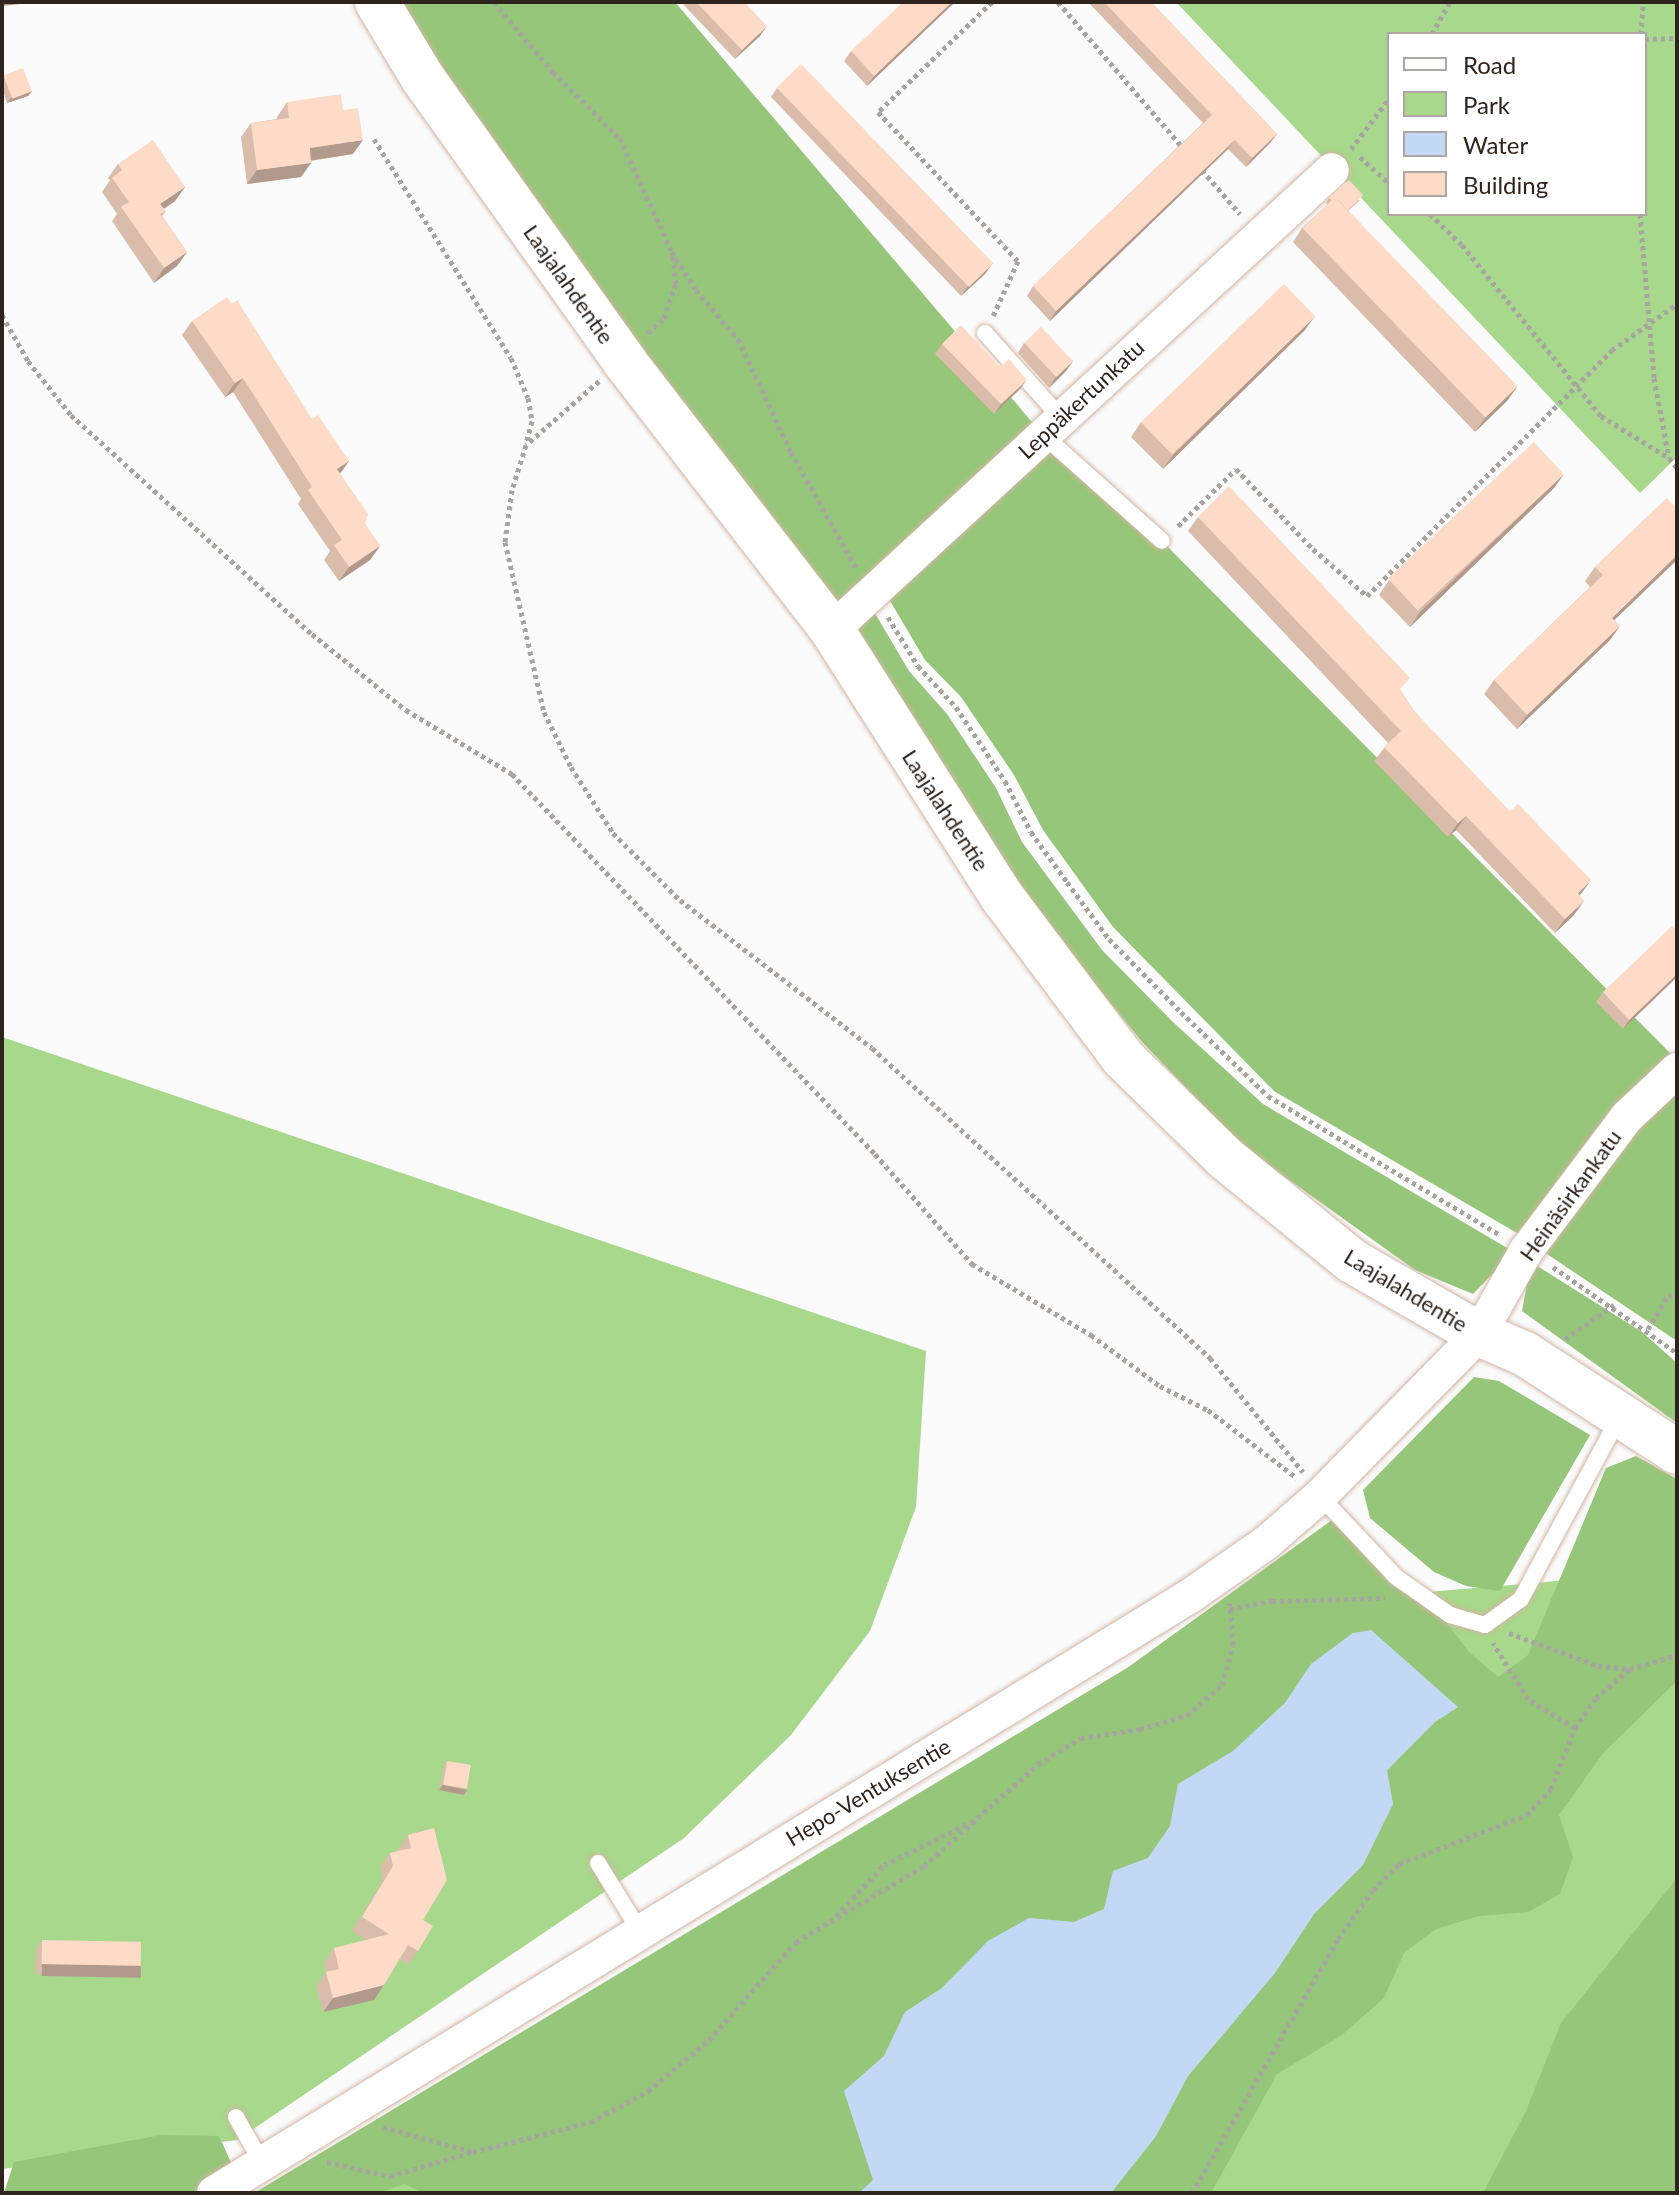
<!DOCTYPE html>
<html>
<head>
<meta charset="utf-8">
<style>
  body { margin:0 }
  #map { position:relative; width:1679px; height:2195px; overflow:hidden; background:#fbfbfb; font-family:Lato,sans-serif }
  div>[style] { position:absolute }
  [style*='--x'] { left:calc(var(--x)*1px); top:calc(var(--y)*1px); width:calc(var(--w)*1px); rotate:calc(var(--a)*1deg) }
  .green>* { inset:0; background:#a8d88c }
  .forest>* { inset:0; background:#96c679 }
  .water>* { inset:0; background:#c3d8f5 }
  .path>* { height:5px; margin-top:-2.5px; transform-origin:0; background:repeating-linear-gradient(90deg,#a8a4a1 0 4px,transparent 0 8px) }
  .roads { filter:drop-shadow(0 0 2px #d2b5a3) drop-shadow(0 0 2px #d2b5a3) }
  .lane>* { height:16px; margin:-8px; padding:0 8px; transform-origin:8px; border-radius:8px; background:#fff }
  .street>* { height:34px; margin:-17px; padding:0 17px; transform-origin:17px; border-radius:17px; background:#fff }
  .secondary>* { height:44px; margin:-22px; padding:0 22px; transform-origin:22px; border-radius:22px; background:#fff }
  .wall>* { inset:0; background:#dabcab }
  .shaded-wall>* { inset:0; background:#b1998b; transform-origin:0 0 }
  .building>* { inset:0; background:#fddbc7; transform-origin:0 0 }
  span { translate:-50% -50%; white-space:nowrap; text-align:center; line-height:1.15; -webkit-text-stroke:7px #fff; paint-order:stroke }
  .street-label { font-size:22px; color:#2f241d }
  .frame { position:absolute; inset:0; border:4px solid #2f241d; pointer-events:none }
  .legend { position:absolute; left:1387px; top:32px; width:260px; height:184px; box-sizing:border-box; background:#fff; border:2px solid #aca7a5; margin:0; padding:10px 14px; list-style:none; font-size:24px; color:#2f241d }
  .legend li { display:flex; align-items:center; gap:16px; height:40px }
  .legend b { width:40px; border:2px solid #aca7a5 }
</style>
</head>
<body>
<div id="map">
  <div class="green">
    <i style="clip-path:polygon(evenodd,1176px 2px,1677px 2px,1677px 457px,1640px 493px,1176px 2px,1389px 34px,1645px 34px,1645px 214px,1389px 214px,1389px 34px)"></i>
    <i style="clip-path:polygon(2px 1037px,926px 1351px,916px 1507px,870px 1631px,791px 1735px,684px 1838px,237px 2140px,2px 2169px)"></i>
    <i style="clip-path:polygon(1677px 1571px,1677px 2193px,321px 2193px,1355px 1598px)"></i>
  </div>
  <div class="forest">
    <i style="clip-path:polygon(377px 2px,675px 2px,1043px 435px,832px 630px)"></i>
    <i style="clip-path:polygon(1052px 443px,1162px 541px,1673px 1056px,1522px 1236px,1274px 1091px,1113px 927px,1043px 830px,1014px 775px,961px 697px,925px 660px,886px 594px)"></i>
    <i style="clip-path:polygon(873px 610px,909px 671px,947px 714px,996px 788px,1022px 842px,1102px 950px,1174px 1023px,1263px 1104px,1514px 1252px,1473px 1294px,1415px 1270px,1243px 1147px,1143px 1043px,1024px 898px,853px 637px)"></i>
    <i style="clip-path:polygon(1677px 1087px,1677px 1341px,1544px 1252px,1640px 1127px)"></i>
    <i style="clip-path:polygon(1531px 1262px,1642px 1332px,1677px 1363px,1677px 1423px,1522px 1311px)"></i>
    <i style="clip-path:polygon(1474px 1377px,1499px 1381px,1590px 1435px,1500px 1591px,1466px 1586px,1434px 1572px,1370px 1518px,1363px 1490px)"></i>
    <i style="clip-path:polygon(1636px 1456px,1677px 1479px,1677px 1681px,1604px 1752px,1559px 1815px,1573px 1857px,1560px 1894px,1528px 1912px,1479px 1916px,1436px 1929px,1404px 1953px,1384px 1998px,1342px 2035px,1277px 2074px,1211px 2193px,1111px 2193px,1156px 2136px,1188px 2076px,1275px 1973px,1314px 1914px,1363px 1865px,1393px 1804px,1387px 1771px,1435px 1722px,1458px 1707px,1353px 1633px,1311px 1664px,1285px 1703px,1233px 1751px,1178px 1784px,1170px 1826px,1148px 1858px,1113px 1871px,1104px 1909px,1074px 1922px,1029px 1918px,988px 1941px,942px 1988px,905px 2012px,884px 2056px,844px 2091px,874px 2180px,859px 2193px,424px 2193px,404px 2184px,379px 2193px,254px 2193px,1127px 1668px,1332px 1520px,1436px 1609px,1469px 1652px,1498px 1677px,1528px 1655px,1606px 1468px)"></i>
    <i style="clip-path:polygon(1677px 1878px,1677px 2193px,1483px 2193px,1526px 2111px,1561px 2023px)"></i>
    <i style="clip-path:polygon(161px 2135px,219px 2136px,238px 2178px,214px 2193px,4px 2193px,14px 2162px)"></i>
  </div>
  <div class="water">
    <i style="clip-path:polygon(1371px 1630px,1458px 1707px,1435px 1722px,1387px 1770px,1393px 1804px,1363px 1865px,1314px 1914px,1275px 1973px,1188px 2076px,1156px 2136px,1111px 2193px,859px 2193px,873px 2180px,844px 2091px,884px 2056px,905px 2012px,942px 1988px,988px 1941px,1029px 1918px,1074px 1922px,1104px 1909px,1113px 1871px,1148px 1858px,1170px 1826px,1178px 1784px,1233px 1751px,1285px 1703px,1311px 1664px,1353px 1633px)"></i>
  </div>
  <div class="path">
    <i style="--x:494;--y:2;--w:92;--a:49.9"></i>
    <i style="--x:553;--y:72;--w:94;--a:44.6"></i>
    <i style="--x:620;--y:138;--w:125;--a:65.5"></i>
    <i style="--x:672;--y:252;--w:45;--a:57.7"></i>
    <i style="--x:696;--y:290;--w:65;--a:49.4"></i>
    <i style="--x:738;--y:339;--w:125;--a:64.9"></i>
    <i style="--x:791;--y:452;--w:133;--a:60.7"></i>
    <i style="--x:992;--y:2;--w:158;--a:136"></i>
    <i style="--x:878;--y:112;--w:204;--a:46.8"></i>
    <i style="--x:1018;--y:261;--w:60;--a:114.4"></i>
    <i style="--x:1058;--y:2;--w:195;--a:49.4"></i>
    <i style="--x:1432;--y:34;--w:37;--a:-61"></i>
    <i style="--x:1641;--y:34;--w:32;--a:-86"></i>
    <i style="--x:1645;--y:39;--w:32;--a:-2"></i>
    <i style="--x:374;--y:139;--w:258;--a:58"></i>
    <i style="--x:511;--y:358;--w:43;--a:67"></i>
    <i style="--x:528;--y:398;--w:23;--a:80"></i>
    <i style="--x:532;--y:421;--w:24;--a:105"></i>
    <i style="--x:1351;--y:149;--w:63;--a:-52.8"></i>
    <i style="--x:1360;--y:157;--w:39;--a:42"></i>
    <i style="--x:1202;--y:170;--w:58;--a:49.2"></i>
    <i style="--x:1430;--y:214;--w:45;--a:44.1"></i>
    <i style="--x:1462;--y:245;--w:220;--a:50.9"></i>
    <i style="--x:1601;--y:416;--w:80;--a:31.7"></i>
    <i style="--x:1669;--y:458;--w:13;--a:51"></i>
    <i style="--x:1640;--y:214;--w:165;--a:85.1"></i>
    <i style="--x:1654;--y:378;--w:81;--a:79.4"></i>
    <i style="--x:2;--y:315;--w:53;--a:60.5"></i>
    <i style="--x:28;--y:361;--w:69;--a:51.5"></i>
    <i style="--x:71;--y:415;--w:326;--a:42.3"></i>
    <i style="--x:312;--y:634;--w:121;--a:39"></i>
    <i style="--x:406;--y:710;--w:124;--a:31.1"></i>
    <i style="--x:512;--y:774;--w:526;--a:46.31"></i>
    <i style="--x:875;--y:1154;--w:147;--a:48.6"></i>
    <i style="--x:972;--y:1264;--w:139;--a:30.8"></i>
    <i style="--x:1091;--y:1335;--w:86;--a:36.5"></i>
    <i style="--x:1160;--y:1386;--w:54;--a:26.6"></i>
    <i style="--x:1208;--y:1410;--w:112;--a:37.4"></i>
    <i style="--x:648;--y:333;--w:22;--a:-43"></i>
    <i style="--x:664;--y:318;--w:36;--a:-71"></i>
    <i style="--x:676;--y:284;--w:28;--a:-96"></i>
    <i style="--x:599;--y:381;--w:97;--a:138.8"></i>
    <i style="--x:526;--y:445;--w:47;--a:107.3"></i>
    <i style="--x:512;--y:490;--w:52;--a:97.7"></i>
    <i style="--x:505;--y:542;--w:174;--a:77.1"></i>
    <i style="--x:544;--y:712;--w:61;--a:63.9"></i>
    <i style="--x:571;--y:767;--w:78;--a:57.5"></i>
    <i style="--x:613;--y:833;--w:95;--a:45"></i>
    <i style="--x:680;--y:900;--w:242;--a:37.6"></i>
    <i style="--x:872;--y:1048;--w:459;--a:42.5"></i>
    <i style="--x:1210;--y:1358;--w:147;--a:50.8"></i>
    <i style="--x:1178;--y:526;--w:81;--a:-44.5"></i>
    <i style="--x:1236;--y:469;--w:111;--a:46.1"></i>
    <i style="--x:1313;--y:549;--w:72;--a:41"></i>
    <i style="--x:1367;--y:596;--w:347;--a:-45.1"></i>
    <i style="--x:1612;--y:350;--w:80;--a:-35.3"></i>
    <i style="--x:888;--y:617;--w:57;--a:58.5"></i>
    <i style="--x:918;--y:666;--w:56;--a:47.2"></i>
    <i style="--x:956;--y:707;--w:89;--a:56.5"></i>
    <i style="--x:1005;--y:781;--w:57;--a:63"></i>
    <i style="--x:1031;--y:832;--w:62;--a:54.2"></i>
    <i style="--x:1067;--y:882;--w:71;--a:53.6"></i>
    <i style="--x:1109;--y:939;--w:103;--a:45.4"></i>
    <i style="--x:1181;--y:1012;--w:121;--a:44"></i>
    <i style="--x:1268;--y:1096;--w:270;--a:30.9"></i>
    <i style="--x:1553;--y:1267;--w:151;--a:34.7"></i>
    <i style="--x:1648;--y:1329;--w:39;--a:-59"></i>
    <i style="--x:1668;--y:1296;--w:9;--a:-18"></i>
    <i style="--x:1565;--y:1339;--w:60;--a:-34.8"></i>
    <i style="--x:1230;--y:1609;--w:43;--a:-10.8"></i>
    <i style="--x:1272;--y:1601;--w:113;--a:-1.5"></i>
    <i style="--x:1509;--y:1633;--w:95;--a:20.3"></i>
    <i style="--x:1598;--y:1666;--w:32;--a:5"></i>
    <i style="--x:1575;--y:1728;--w:37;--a:-55"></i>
    <i style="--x:1596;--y:1698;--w:45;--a:-40.5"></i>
    <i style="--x:1630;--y:1669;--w:49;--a:-16.6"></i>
    <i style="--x:836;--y:1916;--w:70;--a:-46.7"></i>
    <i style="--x:884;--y:1865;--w:99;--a:-26.3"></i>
    <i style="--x:383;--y:2127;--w:93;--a:15.5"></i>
    <i style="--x:473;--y:2152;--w:122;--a:-14.3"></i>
    <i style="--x:591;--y:2122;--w:65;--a:-28.5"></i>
    <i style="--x:648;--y:2091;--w:80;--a:-39.9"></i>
    <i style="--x:709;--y:2040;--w:131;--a:-48.4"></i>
    <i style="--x:796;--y:1942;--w:149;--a:-30.7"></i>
    <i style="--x:924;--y:1866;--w:153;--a:-41.8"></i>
    <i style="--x:1038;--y:1764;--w:50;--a:-31.2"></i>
    <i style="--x:1081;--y:1738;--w:60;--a:-8.7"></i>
    <i style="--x:1140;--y:1729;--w:49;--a:-16.6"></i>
    <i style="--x:1187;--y:1715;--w:46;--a:-40.6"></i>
    <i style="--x:1222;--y:1685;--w:41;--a:-74.6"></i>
    <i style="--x:1233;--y:1645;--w:42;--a:-94.1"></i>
    <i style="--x:327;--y:2162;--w:65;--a:12.5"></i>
    <i style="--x:390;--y:2176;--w:85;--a:-16.3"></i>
    <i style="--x:1192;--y:2193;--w:293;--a:-60.1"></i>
    <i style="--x:1338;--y:1939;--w:60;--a:-54.5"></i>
    <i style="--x:1373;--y:1890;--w:37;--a:-45"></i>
    <i style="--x:1399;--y:1864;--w:137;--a:-20.9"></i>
    <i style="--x:1527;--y:1815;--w:35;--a:-47"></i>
    <i style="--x:1551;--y:1789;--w:66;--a:-68.5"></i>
    <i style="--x:1575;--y:1728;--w:55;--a:-148.3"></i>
    <i style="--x:1528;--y:1699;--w:66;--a:-122"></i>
  </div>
  <div class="roads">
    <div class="lane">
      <i style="--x:985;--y:333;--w:113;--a:48.2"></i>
      <i style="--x:1043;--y:435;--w:159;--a:41.7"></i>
      <i style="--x:1320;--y:1496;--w:111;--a:46.8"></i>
      <i style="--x:1396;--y:1577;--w:66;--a:35.1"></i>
      <i style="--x:1450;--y:1615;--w:36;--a:16"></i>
      <i style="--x:1485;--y:1625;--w:44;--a:-35.8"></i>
      <i style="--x:1521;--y:1599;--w:208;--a:-61.6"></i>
      <i style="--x:598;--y:1863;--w:79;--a:58.5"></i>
      <i style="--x:236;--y:2117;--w:53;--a:60.5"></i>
    </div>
    <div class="street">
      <i style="--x:832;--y:630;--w:679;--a:-42.61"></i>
      <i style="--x:214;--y:2193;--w:1144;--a:-31.45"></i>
      <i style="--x:1190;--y:1596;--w:93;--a:-34.9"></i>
      <i style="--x:1266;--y:1543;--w:72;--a:-41"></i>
      <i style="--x:1320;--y:1496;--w:227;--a:-45.5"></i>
      <i style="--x:1479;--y:1334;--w:95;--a:-60.5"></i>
      <i style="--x:1526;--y:1251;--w:168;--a:-53"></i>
      <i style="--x:1627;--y:1117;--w:69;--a:-43.2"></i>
    </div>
    <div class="secondary">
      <i style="--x:377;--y:2;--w:87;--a:59"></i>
      <i style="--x:422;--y:77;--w:350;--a:54.5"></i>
      <i style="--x:625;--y:362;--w:339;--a:52.3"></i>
      <i style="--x:832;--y:630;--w:318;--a:57.5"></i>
      <i style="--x:1003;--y:898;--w:200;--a:53.1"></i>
      <i style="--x:1123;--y:1058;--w:141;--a:44.4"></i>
      <i style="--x:1224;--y:1157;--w:165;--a:39.1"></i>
      <i style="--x:1352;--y:1261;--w:146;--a:29.9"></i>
      <i style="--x:1479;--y:1334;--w:50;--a:23.5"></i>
      <i style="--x:1525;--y:1354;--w:181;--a:32.8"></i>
    </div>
  </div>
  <div class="wall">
    <i style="clip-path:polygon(681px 2px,744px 2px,760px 36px,735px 59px)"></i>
    <i style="clip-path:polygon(955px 2px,867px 86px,844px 61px,851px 51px)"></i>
    <i style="clip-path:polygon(1088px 2px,1151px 2px,1277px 134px,1270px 143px,1246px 167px,1228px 149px,1050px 321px,1027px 296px,1033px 286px,1203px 123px)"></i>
    <i style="clip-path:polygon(3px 75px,32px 91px,28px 96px,7px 103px,2px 88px)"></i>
    <i style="clip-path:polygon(777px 88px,992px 264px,985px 274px,961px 296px,771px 97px)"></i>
    <i style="clip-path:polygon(287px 102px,343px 110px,353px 154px,311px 161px,311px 163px,301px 177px,247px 184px,241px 137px,251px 123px,277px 119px,277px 117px)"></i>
    <i style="clip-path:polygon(118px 164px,185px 187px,175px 201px,164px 209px,166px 211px,162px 216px,187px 252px,177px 266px,154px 283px,112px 221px,117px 214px,102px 192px,110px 180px,108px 178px)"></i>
    <i style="clip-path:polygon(1329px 198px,1360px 200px,1348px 211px,1517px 387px,1507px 401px,1475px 432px,1293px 242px,1302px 228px,1327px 205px,1326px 203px)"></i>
    <i style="clip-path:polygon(192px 321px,312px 419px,349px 461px,340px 473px,365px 524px,380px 546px,370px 560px,339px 581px,324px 560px,330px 551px,298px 504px,301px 499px,233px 392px,225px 397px,182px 335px)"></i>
    <i style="clip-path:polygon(1305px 330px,1163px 469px,1131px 437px,1141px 422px)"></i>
    <i style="clip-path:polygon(1024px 343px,1073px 361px,1066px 371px,1049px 388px,1018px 353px)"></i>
    <i style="clip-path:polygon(942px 344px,1020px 389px,994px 414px,935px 354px)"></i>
    <i style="clip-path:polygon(1564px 474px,1554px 488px,1410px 627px,1379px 595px,1389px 580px)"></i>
    <i style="clip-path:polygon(1667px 498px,1614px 620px,1620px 626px,1610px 640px,1517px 729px,1484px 694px,1494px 680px,1590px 587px,1585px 581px,1595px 567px)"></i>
    <i style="clip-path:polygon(1198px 517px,1401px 691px,1414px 711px,1580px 896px,1574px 915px,1555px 933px,1456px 830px,1448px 837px,1374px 761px,1388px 743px,1188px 531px)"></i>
    <i style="clip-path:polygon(1677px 977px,1623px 1029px,1596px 1002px,1603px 992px)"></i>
    <i style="clip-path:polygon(447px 1761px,464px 1795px,439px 1790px,444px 1766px)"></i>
    <i style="clip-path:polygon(434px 1828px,418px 1951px,408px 1965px,399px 1959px,374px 2000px,323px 2012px,316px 1987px,326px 1972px,324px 1962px,334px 1948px,366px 1940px,352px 1931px,383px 1880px,380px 1867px,390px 1853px,398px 1851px,398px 1849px,408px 1835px)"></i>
    <i style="clip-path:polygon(42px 1940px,141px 1966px,134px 1976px,35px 1974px,36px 1950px)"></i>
  </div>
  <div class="shaded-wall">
    <i style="clip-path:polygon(2px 2px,38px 2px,2px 6px)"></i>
    <i style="clip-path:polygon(952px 2px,955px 2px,867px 86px,874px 76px)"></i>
    <i style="clip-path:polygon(767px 26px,760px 36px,735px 59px,742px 50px)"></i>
    <i style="clip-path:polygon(32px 91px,28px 96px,7px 103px,11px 98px)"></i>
    <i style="clip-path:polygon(1277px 134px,1270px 143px,1246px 167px,1252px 158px)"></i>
    <i style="clip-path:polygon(363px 140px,353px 154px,300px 162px,310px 148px)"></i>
    <i style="clip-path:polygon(1235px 140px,1228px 149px,1050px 321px,1056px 311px)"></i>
    <i style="clip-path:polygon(311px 163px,301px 177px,247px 184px,257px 170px)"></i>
    <i style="clip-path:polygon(185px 187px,175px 201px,150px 218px,160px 204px)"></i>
    <i style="clip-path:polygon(187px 252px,177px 266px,154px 283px,164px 268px)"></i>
    <i style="clip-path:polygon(992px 264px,985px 274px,961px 296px,968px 286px)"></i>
    <i style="clip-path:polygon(1315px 316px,1305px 330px,1163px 469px,1173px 455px)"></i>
    <i style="clip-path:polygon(1073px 361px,1066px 371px,1049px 388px,1055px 378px)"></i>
    <i style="clip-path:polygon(243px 378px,233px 392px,225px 397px,235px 383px)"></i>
    <i style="clip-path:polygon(1027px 380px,1020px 389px,994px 414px,1001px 404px)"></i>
    <i style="clip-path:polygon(1517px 387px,1507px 401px,1475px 432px,1485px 418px)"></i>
    <i style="clip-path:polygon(349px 461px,339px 475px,337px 469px)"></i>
    <i style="clip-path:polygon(1564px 474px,1554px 488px,1410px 627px,1420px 612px)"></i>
    <i style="clip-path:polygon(380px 546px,370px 560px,339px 581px,349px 567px)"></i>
    <i style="clip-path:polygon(1677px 555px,1677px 560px,1602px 632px,1612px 618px)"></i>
    <i style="clip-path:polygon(1620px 626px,1610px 640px,1517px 729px,1527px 715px)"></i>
    <i style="clip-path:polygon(1466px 816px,1456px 830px,1448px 837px,1458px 823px)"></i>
    <i style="clip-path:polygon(1591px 880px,1581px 894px,1568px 908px,1578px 893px)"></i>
    <i style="clip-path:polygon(1584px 901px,1574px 915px,1555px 933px,1565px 919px)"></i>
    <i style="clip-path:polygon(1677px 974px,1677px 977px,1623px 1029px,1629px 1020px)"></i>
    <i style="clip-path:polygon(443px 1785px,467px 1790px,464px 1795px,439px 1790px)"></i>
    <i style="left:42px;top:1964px;width:99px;height:12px;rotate:1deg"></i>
    <i style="clip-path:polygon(384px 1985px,374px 2000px,323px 2012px,333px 1998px)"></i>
  </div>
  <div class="building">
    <i style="clip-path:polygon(696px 2px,744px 2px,767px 26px,742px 50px)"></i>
    <i style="clip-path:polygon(903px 2px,952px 2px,874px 76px,851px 51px)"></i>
    <i style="clip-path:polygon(1104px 2px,1151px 2px,1277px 134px,1252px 158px,1235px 140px,1056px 311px,1033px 286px,1212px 115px)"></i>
    <i style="left:801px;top:64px;width:277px;height:34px;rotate:46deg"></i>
    <i style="left:23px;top:68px;width:25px;height:21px;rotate:69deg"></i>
    <i style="clip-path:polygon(341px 94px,343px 110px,358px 108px,363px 140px,310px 148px,311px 163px,257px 170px,251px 123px,289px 118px,287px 102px)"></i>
    <i style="clip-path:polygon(153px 140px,185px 187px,160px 204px,166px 211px,160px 214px,187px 252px,164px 268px,121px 207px,129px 202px,112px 178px,122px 170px,118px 164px)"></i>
    <i style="clip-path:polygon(1349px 180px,1363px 195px,1348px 210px,1335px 197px,1332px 201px,1329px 198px)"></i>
    <i style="left:1335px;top:197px;width:263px;height:45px;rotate:46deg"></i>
    <i style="left:1284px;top:284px;width:45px;height:199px;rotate:46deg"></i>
    <i style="clip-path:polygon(227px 297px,232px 304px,237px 300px,312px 419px,318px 415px,349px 461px,337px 469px,368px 514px,365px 524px,380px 546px,349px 567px,334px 545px,342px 540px,308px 490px,312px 487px,243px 378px,235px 383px,192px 321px)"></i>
    <i style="clip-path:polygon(961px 325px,1000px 367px,1009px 359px,1027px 380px,1001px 404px,942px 344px)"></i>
    <i style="left:1041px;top:327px;width:47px;height:23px;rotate:47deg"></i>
    <i style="left:1534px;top:442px;width:44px;height:200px;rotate:47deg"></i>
    <i style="clip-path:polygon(1229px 486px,1410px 678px,1400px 689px,1414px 711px,1510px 811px,1518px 804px,1591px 880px,1578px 893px,1584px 901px,1565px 919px,1466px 816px,1458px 823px,1384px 747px,1401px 731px,1198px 517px)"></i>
    <i style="clip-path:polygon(1667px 498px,1677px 508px,1677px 555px,1612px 618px,1620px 626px,1527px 715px,1494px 680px,1603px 575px,1595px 567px)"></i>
    <i style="clip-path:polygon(1672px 926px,1677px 931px,1677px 974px,1629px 1020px,1603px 992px)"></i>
    <i style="left:447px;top:1761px;width:24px;height:24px;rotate:9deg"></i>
    <i style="clip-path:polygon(434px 1828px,447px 1880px,423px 1920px,433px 1926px,418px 1951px,408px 1945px,384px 1985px,333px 1998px,326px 1972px,339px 1969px,334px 1948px,389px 1934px,362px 1917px,393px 1866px,390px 1853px,411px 1848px,408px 1835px)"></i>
    <i style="left:42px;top:1940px;width:99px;height:24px;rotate:1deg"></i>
  </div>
  <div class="street-label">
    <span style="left:569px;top:284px;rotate:55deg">Laajalahdentie</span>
    <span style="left:1081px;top:399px;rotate:-43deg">Leppäkertunkatu</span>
    <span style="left:946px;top:810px;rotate:57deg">Laajalahdentie</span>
    <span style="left:1570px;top:1195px;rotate:-54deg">Heinäsirkankatu</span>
    <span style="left:1406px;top:1290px;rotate:31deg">Laajalahdentie</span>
    <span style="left:868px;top:1792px;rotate:-31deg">Hepo-Ventuksentie</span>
  </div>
  <div class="frame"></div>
  <ul class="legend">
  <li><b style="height:10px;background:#fff"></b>Road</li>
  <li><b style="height:22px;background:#a8d88c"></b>Park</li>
  <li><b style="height:22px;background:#c3d8f5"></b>Water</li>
  <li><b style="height:22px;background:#fddbc7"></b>Building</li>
  </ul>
</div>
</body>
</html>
